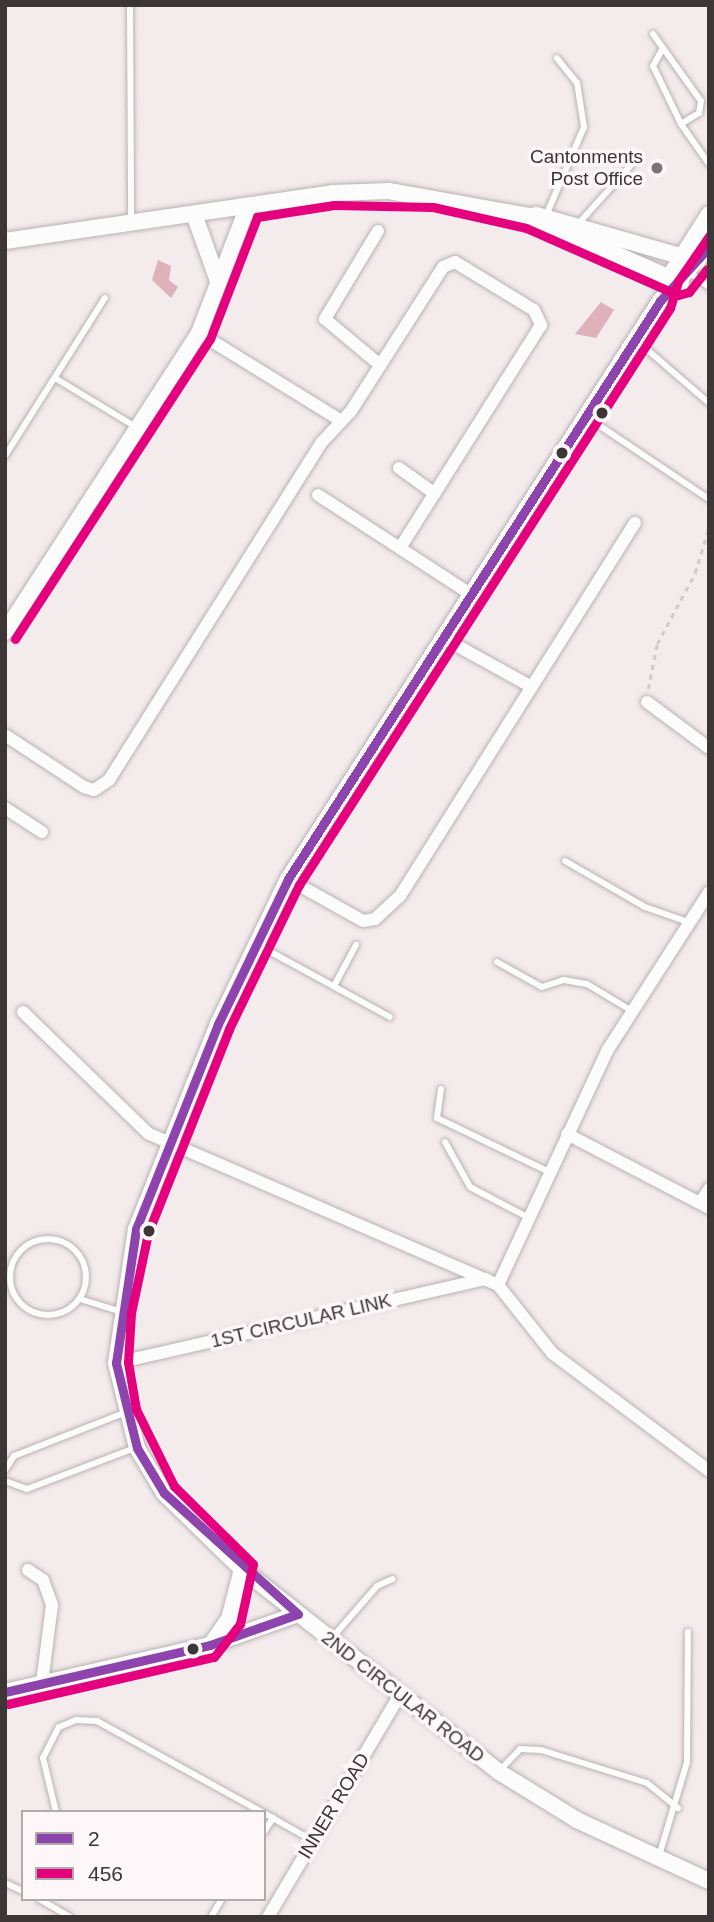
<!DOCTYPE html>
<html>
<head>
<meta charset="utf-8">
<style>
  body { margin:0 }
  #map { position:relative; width:714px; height:1922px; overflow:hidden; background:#f4ebed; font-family:Helvetica,sans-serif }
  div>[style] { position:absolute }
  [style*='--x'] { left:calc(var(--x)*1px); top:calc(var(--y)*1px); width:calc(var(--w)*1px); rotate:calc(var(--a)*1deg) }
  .water>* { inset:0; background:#dfb2bb }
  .path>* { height:2.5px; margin-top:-1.25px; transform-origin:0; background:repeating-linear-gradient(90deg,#cecbcc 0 5px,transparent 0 10px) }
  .roads { filter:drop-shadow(0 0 2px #b9b2b3) drop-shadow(0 0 2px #b9b2b3) }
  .service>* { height:6px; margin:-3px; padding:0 3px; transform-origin:3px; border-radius:3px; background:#fdfcfc }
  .service>.ring { margin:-3px; padding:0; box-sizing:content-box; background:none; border:6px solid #fdfcfc; border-radius:50% }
  .minor>* { height:12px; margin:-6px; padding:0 6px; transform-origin:6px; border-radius:6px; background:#fdfcfc }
  .tertiary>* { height:16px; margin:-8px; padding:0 8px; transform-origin:8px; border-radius:8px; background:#fdfcfc }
  .bus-1>* { height:9px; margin:-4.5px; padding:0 4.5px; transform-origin:4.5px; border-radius:4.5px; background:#8e44ad }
  .bus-2>* { height:9px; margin:-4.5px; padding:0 4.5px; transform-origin:4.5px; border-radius:4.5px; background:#e5007d }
  .dots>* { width:19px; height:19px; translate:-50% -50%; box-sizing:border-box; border:4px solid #fef7f9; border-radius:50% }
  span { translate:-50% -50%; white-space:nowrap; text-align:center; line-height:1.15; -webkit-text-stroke:7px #fef7f9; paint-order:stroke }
  .poi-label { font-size:19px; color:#3c3637 }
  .right { translate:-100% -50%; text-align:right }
  .street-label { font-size:19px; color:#3c3637 }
  .frame { position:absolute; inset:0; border:7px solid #3c3637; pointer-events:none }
  .legend { position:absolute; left:21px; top:1810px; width:245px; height:91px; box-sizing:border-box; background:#fef7f9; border:2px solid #b0aaab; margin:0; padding:9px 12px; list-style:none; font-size:21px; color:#3c3637 }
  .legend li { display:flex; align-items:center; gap:14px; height:35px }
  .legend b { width:35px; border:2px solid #b0aaab }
</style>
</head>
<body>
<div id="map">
  <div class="water">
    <i style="clip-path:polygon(158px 260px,171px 266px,169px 280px,178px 287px,171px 298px,152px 280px)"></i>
    <i style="clip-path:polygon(601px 302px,614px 310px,596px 338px,575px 334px)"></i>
  </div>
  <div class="path">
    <i style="--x:648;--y:689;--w:46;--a:-78.7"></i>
    <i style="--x:657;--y:644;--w:81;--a:-61.8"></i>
    <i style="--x:695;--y:573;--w:48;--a:-73.1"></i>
  </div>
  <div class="roads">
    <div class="service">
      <i style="--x:130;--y:5;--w:216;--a:89.7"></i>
      <i style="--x:653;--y:34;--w:82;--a:54.4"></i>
      <i style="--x:701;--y:101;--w:12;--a:99"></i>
      <i style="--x:699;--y:113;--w:21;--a:149"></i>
      <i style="--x:681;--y:124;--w:49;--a:55"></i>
      <i style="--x:663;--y:48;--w:21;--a:119"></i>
      <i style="--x:653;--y:66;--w:64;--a:64.2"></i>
      <i style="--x:545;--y:218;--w:99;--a:-66.8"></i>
      <i style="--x:584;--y:127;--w:45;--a:-99"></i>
      <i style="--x:577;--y:83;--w:32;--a:-129"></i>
      <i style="--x:579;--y:223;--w:79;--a:-48.1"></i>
      <i style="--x:689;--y:272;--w:25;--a:37"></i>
      <i style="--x:636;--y:340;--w:96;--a:40.8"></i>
      <i style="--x:55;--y:378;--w:95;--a:31.2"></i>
      <i style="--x:588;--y:418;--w:146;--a:33.8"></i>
      <i style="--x:5;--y:456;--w:187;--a:-57.7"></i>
      <i style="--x:565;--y:861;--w:92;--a:29.9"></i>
      <i style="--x:645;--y:907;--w:46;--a:19.2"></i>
      <i style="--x:258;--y:945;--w:150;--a:28.6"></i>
      <i style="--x:497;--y:962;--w:51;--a:29.1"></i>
      <i style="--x:542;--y:987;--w:23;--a:-18"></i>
      <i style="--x:564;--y:980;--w:23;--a:10"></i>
      <i style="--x:587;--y:984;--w:52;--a:31"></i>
      <i style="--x:334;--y:986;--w:47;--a:-61.8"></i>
      <i style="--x:441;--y:1089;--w:29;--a:98"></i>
      <i style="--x:437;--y:1118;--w:124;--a:25.7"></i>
      <i style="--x:445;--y:1142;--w:51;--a:60.9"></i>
      <i style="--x:470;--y:1187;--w:67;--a:27.7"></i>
      <i class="ring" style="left:10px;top:1239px;width:70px;height:70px"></i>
      <i style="--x:80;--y:1299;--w:41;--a:17.1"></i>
      <i style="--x:5;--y:1470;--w:17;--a:-57"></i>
      <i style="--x:14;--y:1456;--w:118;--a:-21.4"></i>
      <i style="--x:5;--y:1481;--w:23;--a:20"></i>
      <i style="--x:27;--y:1489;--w:116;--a:-20.8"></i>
      <i style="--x:331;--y:1639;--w:70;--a:-49"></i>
      <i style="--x:377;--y:1586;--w:17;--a:-24"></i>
      <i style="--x:500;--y:1770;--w:29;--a:-46"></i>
      <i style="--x:520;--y:1749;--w:21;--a:3"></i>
      <i style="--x:541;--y:1750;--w:111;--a:17.3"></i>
      <i style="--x:647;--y:1783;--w:40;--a:39"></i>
      <i style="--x:56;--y:1812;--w:56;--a:-103.5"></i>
      <i style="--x:43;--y:1758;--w:35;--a:-63"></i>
      <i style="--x:59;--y:1727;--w:18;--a:-22"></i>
      <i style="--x:76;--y:1720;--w:21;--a:3"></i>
      <i style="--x:97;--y:1721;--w:188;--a:28.9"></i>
      <i style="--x:264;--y:1813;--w:56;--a:29.7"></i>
      <i style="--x:264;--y:1832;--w:17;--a:-57"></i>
      <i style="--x:659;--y:1856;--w:98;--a:-73.4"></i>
      <i style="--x:687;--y:1762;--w:130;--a:-89.6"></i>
      <i style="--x:5;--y:1883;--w:20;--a:24"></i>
      <i style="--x:39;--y:1899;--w:36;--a:30"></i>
      <i style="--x:211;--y:1917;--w:21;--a:-59"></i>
    </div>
    <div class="minor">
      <i style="--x:378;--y:231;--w:103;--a:121.1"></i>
      <i style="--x:325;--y:319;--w:72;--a:39.9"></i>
      <i style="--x:199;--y:333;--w:166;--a:31.7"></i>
      <i style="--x:399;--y:468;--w:44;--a:35.8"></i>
      <i style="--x:318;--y:495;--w:184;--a:33"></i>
      <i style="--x:443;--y:638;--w:97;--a:28.9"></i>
      <i style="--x:647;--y:702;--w:77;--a:36.6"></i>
      <i style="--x:5;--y:735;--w:95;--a:33.4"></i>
      <i style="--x:84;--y:787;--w:10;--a:17"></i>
      <i style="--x:94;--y:790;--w:18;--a:-34"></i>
      <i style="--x:109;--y:780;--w:400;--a:-57.8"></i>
      <i style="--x:322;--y:442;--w:42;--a:-46.9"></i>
      <i style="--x:351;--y:411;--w:171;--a:-57.4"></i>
      <i style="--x:443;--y:267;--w:13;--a:-23"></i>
      <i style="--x:455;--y:262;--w:92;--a:31.3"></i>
      <i style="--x:534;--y:310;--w:17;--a:65"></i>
      <i style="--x:541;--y:325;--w:264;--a:122.3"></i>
      <i style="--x:5;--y:808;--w:44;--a:33"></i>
      <i style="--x:288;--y:879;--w:86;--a:29.2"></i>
      <i style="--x:363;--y:921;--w:12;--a:-9"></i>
      <i style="--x:375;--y:919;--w:34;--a:-43"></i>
      <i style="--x:400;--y:896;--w:441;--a:-57.8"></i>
      <i style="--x:23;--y:1012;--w:175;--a:44.1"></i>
      <i style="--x:149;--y:1134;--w:380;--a:23.4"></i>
      <i style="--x:498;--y:1285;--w:87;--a:51.5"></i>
      <i style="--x:552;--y:1353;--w:196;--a:36.9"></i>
      <i style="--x:567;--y:1134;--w:160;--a:27.5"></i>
      <i style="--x:700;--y:1203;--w:17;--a:-57"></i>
      <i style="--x:498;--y:1285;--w:258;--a:-65"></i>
      <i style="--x:607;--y:1051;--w:189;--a:-57.3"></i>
      <i style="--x:116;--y:1363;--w:379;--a:-12.8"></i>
      <i style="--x:28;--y:1570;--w:18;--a:34"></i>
      <i style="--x:43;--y:1580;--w:27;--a:70"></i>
      <i style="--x:52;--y:1605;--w:79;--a:97.3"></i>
      <i style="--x:268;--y:1917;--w:258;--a:-59.3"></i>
    </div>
    <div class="tertiary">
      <i style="--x:194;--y:214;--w:71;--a:70.3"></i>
      <i style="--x:536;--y:215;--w:168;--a:15.9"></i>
      <i style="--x:5;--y:241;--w:331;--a:-8.3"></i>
      <i style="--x:333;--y:193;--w:56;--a:-2"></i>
      <i style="--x:389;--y:191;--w:143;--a:10.1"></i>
      <i style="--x:530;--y:216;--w:165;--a:23.9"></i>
      <i style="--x:709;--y:247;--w:73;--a:132.2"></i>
      <i style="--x:660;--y:301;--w:687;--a:122.77"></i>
      <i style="--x:288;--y:879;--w:161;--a:115.8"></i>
      <i style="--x:218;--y:1024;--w:221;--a:111.8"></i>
      <i style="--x:136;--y:1229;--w:135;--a:98.5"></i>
      <i style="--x:116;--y:1363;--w:88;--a:76.1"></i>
      <i style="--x:137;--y:1448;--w:52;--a:59"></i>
      <i style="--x:164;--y:1493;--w:109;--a:44.3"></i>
      <i style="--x:242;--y:1569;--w:328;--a:38.3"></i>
      <i style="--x:499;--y:1772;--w:92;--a:31.6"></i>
      <i style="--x:577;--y:1820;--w:145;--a:24.8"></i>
      <i style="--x:664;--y:285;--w:84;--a:-57.6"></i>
      <i style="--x:5;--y:632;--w:356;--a:-57"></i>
      <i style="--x:199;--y:333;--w:136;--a:-68.9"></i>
      <i style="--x:212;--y:1643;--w:29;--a:-55"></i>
      <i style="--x:229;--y:1619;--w:52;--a:-75.4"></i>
      <i style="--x:5;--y:1692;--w:210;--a:-12.9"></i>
      <i style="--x:210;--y:1645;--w:93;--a:-19.4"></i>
    </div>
  </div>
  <div class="bus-1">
    <i style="--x:5;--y:1692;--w:210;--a:-12.9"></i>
    <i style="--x:210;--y:1645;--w:93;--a:-19.4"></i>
    <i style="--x:298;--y:1614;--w:181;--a:-137.9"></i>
    <i style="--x:164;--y:1493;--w:52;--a:-121"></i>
    <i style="--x:137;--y:1448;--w:88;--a:-103.9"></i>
    <i style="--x:116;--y:1363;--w:135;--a:-81.5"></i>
    <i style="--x:136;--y:1229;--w:221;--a:-68.2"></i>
    <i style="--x:218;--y:1024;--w:161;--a:-64.2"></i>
    <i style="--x:288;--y:879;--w:687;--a:-57.23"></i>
    <i style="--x:660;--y:301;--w:73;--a:-47.8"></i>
  </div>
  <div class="bus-2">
    <i style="--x:15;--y:639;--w:358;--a:-57"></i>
    <i style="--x:210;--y:339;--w:131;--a:-68.9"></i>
    <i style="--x:257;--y:217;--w:78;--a:-8.9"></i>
    <i style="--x:334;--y:205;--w:99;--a:1.2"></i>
    <i style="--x:433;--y:207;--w:95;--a:12.7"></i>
    <i style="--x:526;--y:228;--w:166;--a:23.8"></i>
    <i style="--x:678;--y:295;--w:11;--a:-15"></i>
    <i style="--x:689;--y:292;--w:29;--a:-52"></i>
    <i style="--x:8;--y:1704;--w:211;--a:-12.9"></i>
    <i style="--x:214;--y:1657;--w:42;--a:-51.8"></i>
    <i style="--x:240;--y:1624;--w:61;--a:-77.8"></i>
    <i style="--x:253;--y:1564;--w:111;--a:-135.4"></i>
    <i style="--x:174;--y:1486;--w:86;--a:-116.3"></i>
    <i style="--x:136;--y:1409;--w:48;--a:-99.7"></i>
    <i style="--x:128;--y:1362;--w:49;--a:-86.5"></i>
    <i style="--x:131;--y:1313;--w:82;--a:-78"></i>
    <i style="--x:148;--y:1233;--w:219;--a:-68.3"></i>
    <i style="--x:229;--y:1029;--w:160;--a:-64.1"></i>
    <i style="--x:299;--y:885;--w:686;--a:-57.26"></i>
    <i style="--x:670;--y:308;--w:28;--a:-73"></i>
    <i style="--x:678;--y:281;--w:55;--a:-55.4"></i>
  </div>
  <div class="dots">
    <i style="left:657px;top:168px;background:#7c7577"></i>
    <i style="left:602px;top:413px;background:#3c3637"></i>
    <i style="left:562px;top:453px;background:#3c3637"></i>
    <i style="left:149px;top:1231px;background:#3c3637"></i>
    <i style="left:193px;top:1649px;background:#3c3637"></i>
  </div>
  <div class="poi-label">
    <span class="right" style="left:643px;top:168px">Cantonments<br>Post Office</span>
  </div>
  <div class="street-label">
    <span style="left:301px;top:1321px;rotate:-13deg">1ST CIRCULAR LINK</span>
    <span style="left:403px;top:1697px;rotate:38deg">2ND CIRCULAR ROAD</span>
    <span style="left:334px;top:1806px;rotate:-59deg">INNER ROAD</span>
  </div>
  <div class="frame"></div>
  <ul class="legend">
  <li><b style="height:9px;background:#8e44ad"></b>2</li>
  <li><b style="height:9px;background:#e5007d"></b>456</li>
  </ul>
</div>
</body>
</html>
